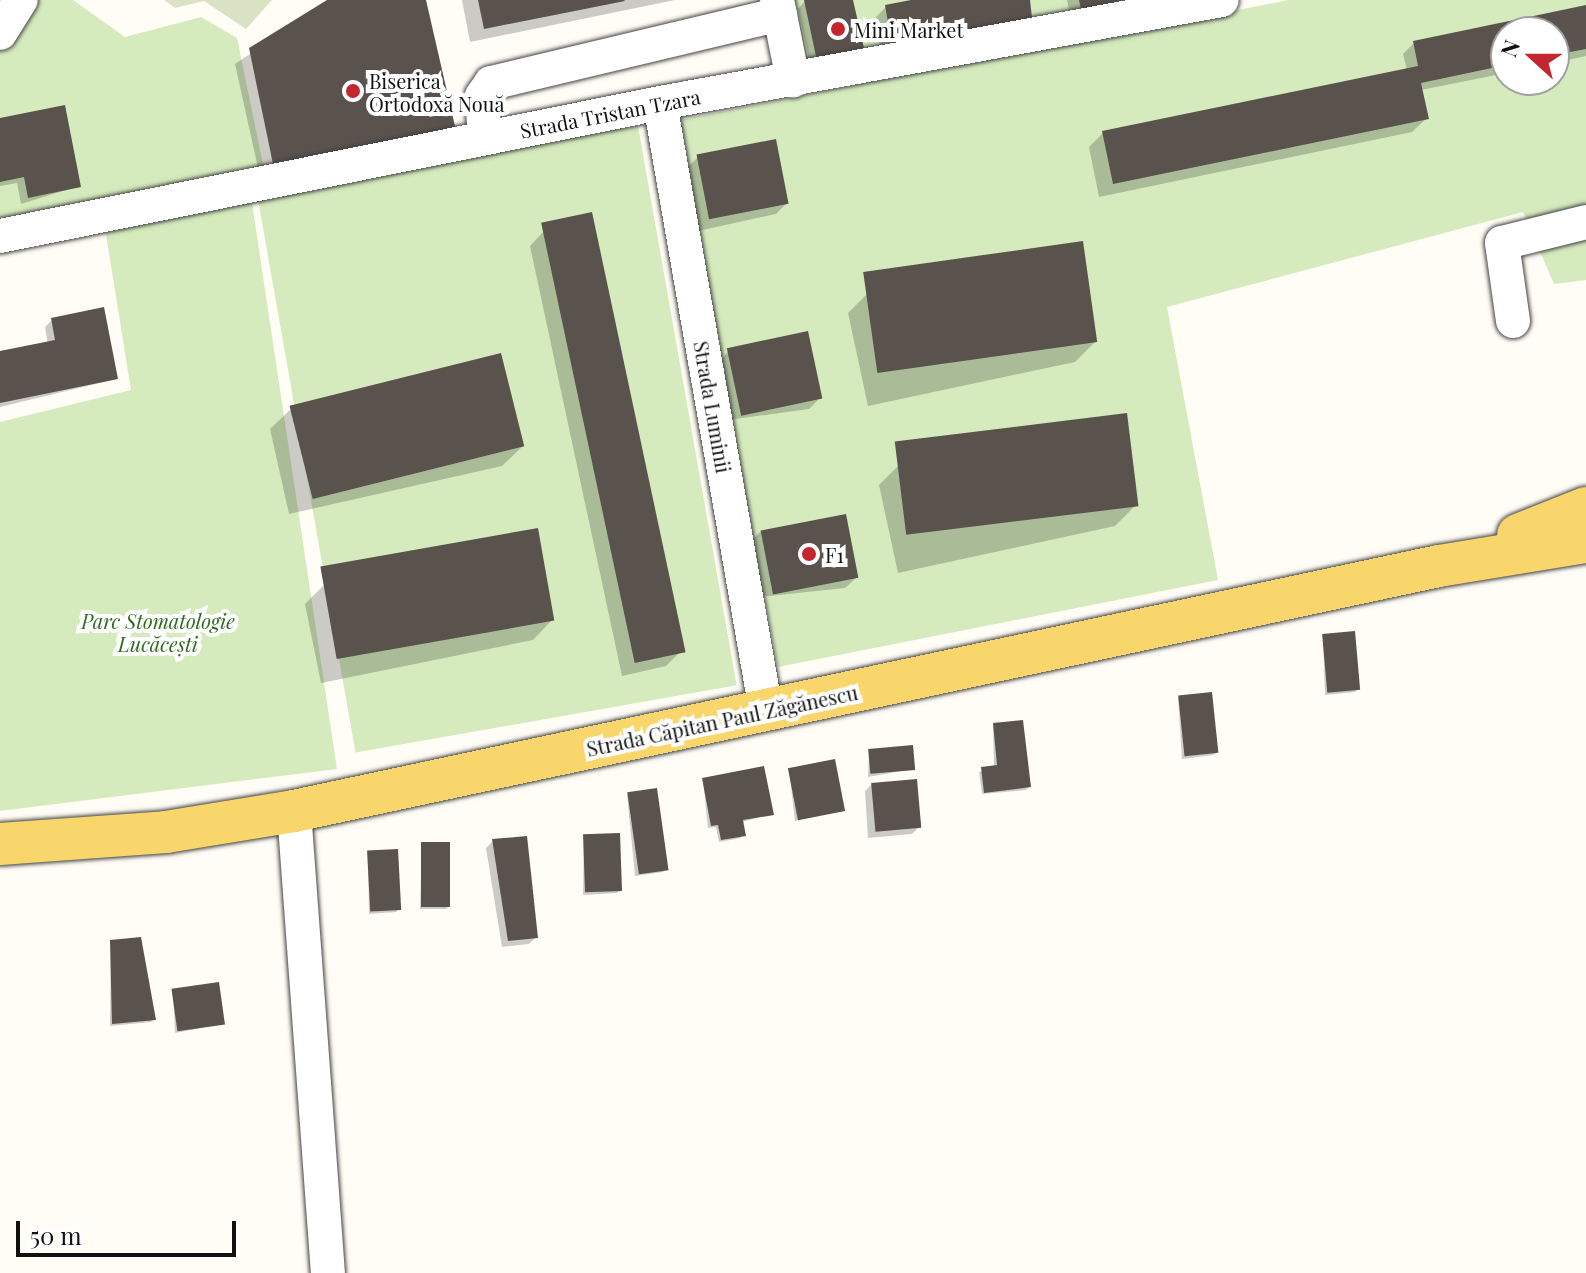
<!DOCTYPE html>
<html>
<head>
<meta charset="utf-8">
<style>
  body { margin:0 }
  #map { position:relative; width:1586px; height:1273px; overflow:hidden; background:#fffdf5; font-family:"Playfair Display",serif }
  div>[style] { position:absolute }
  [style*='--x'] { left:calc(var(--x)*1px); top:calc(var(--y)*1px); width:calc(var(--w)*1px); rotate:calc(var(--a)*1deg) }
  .green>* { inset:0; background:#d5ebbd; transform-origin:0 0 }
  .cemetery>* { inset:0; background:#d9e3c4 }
  .shadow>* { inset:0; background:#0003 }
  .building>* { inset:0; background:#5a524d; transform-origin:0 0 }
  .roads { filter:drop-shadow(0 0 2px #444) drop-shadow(0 0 2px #444) }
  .minor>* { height:34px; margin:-17px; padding:0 17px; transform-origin:17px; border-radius:17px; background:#fff }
  .major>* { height:42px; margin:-21px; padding:0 21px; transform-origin:21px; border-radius:21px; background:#f9d66b }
  .dots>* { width:22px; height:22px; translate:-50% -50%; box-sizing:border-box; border:4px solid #fff; border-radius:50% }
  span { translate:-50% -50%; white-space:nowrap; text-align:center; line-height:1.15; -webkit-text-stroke:8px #fff; paint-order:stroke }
  .poi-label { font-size:20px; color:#111 }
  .left { translate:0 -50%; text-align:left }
  .street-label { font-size:20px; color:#111 }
  .park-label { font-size:20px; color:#2f6b1f; font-style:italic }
  .north { position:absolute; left:1490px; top:16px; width:80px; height:80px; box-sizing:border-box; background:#fff; border:2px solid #a0a0a0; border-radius:50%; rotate:291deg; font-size:22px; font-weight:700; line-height:32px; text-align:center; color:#111 }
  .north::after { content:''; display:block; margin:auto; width:28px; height:36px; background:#c4262e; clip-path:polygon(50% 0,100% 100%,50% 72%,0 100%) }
  .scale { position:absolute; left:16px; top:1221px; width:220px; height:36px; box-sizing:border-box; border:4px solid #111; border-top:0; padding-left:10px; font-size:24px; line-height:28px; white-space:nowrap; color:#111; -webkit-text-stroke:6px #fff; paint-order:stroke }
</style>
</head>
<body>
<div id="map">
  <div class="green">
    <i style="clip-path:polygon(0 0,73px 0,125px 37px,201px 17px,237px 38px,265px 174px,0 231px)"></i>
    <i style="clip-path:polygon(788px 0,1162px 0,804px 69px)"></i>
    <i style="clip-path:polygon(evenodd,1289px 0,1586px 0,1586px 280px,1554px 284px,1523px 212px,1167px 307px,1218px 580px,778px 667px,674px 121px,1289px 0,1506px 32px,1554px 32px,1554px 80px,1506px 80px,1506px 32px)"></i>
    <i style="left:638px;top:126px;width:568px;height:387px;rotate:80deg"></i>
    <i style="clip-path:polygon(249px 183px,337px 769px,0 811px,0 422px,131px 390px,103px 216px)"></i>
  </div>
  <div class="cemetery">
    <i style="clip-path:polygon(164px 0,272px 0,246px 29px,204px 1px,175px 8px)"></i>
  </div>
  <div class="shadow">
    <i style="clip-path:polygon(331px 0,424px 0,455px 134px,260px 177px,235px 64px)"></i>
    <i style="clip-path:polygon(462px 0,675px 0,470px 42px)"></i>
    <i style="clip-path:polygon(851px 0,811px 67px,798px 9px,804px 2px)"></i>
    <i style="clip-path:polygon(921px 0,1028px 0,881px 55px,876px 17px,886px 7px)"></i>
    <i style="clip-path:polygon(1067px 0,1165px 0,1071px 19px)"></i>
    <i style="clip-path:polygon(1586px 7px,1586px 56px,1554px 63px,1554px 32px,1506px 32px,1506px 73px,1421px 90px,1427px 118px,1412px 132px,1099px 197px,1089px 147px,1103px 133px,1407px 70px,1403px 54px,1414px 43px)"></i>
    <i style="clip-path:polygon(0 120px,79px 186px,21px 204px,17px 183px,0 186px)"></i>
    <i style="clip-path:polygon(698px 157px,787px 203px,776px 214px,698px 231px,687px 168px)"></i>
    <i style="clip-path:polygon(544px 231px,680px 652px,666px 666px,622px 676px,530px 246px)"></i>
    <i style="clip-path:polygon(868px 293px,1096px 341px,1075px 362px,868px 406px,848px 313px)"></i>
    <i style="clip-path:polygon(52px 320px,116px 379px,0 407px,0 353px,48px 344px,45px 327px)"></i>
    <i style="clip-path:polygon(728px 352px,820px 398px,809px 409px,728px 420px,717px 363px)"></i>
    <i style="clip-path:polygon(291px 409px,523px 446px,502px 466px,289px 514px,270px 429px)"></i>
    <i style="clip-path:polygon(900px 464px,1136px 505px,1115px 526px,898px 573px,879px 485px)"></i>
    <i style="clip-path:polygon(761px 531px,856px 578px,845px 588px,760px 597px,751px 541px)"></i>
    <i style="clip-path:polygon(325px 584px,553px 619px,533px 640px,321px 683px,305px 604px)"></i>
    <i style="clip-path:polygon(1323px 636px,1358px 689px,1355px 692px,1325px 695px)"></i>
    <i style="clip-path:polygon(1178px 697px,1216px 753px,1213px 755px,1182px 759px)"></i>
    <i style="clip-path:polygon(993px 725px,1029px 787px,1026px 790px,982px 794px,979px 772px,994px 768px)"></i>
    <i style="clip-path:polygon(869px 753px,913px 769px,868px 777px)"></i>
    <i style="clip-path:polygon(789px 769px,842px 810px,795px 821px)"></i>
    <i style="clip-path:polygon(703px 780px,771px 814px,742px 822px,741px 838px,719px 842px,716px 827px,708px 828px)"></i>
    <i style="clip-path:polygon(872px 784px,919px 827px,912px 834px,868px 838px,865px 791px)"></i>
    <i style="clip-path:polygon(627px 794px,666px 870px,663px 872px,635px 876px)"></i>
    <i style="clip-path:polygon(584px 836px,620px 890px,617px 893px,583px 895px)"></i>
    <i style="clip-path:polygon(493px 841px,536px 937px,529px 944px,502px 947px,486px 848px)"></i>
    <i style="clip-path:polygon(422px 844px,449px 906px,446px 909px,420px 909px)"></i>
    <i style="clip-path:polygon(368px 852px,399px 909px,396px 912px,369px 914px)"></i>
    <i style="clip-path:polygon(111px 942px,153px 1019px,151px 1022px,110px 1026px)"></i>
    <i style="clip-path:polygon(173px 991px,222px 1024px,175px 1033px)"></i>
  </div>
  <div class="building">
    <i style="clip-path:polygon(327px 0,426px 0,457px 135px,273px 164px,249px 48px)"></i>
    <i style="clip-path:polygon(478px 0,624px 0,625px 1px,484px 29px)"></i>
    <i style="clip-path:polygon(804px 0,853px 0,864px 48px,817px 61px)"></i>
    <i style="clip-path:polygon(911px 0,1030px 0,1032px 18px,892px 46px,885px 5px)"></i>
    <i style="clip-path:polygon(1079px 0,1121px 0,1121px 1px,1081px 9px)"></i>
    <i style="clip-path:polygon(1586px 5px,1586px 49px,1554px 55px,1554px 32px,1506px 32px,1506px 65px,1421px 83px,1429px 119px,1113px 184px,1102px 131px,1418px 66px,1413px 41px)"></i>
    <i style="clip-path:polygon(65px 105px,81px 187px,28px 198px,24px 177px,0 182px,0 118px)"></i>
    <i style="left:776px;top:139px;width:66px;height:81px;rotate:79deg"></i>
    <i style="left:592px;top:212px;width:450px;height:52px;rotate:78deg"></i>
    <i style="left:1083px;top:241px;width:102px;height:222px;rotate:82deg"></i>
    <i style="clip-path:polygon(104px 307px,118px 379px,0 403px,0 351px,55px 340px,51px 318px)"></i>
    <i style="left:808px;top:331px;width:69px;height:83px;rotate:78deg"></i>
    <i style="left:501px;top:353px;width:96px;height:218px;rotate:76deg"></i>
    <i style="left:1127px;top:413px;width:94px;height:234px;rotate:83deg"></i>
    <i style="left:846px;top:514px;width:65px;height:87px;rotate:79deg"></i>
    <i style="left:538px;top:528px;width:94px;height:221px;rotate:80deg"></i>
    <i style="left:1355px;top:631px;width:59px;height:33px;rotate:85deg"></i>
    <i style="left:1212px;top:692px;width:61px;height:34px;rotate:84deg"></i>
    <i style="clip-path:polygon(1023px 720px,1031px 787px,984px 793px,981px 767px,997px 765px,993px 723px)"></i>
    <i style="left:913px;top:745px;width:25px;height:45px;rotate:85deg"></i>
    <i style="left:835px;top:759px;width:53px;height:48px;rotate:79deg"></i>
    <i style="clip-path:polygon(764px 766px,774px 815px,743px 820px,746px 836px,721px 840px,718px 825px,711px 826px,702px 778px)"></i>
    <i style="left:917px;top:779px;width:49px;height:46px;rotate:85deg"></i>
    <i style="left:657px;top:788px;width:83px;height:30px;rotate:82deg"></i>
    <i style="left:620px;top:833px;width:58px;height:37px;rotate:88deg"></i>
    <i style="clip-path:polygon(527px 836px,538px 938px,508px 941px,492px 839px)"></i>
    <i style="left:421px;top:842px;width:29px;height:65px"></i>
    <i style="left:398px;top:849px;width:61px;height:31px;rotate:87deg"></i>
    <i style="clip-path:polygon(141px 937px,156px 1020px,112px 1024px,110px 940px)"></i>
    <i style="left:219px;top:982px;width:43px;height:48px;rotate:82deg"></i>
  </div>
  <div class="roads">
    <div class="minor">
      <i style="--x:777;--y:0;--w:82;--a:78.7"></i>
      <i style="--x:0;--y:33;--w:39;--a:-58"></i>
      <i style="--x:660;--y:103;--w:617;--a:80.11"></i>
      <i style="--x:485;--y:138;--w:42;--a:-94.1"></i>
      <i style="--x:482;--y:96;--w:16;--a:-55"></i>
      <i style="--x:491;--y:83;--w:297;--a:-13.4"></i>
      <i style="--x:0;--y:236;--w:673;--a:-11.39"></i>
      <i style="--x:660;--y:103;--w:571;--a:-10.39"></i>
      <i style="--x:1513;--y:321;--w:79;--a:-98"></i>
      <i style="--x:1502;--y:243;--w:87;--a:-14"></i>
      <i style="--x:294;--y:811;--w:463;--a:85.8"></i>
    </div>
    <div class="major">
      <i style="--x:1518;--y:535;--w:73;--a:-21.7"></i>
      <i style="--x:0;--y:844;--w:166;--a:-4.1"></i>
      <i style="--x:166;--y:832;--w:130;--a:-9.3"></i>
      <i style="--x:294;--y:811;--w:1171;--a:-12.08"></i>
      <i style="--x:1439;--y:566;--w:149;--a:-9.3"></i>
    </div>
  </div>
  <div class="dots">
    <i style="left:838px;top:29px;background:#c4262e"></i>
    <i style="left:353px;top:91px;background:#c4262e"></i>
    <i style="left:809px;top:554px;background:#c4262e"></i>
  </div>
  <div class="poi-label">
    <span class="left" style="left:854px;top:29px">Mini Market</span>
    <span class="left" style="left:369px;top:92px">Biserica<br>Ortodoxă Nouă</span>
    <span class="left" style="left:825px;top:554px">F1</span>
  </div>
  <div class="street-label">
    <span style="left:610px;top:113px;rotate:-11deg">Strada Tristan Tzara</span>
    <span style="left:713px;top:407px;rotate:80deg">Strada Luminii</span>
    <span style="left:722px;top:720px;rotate:-12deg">Strada Căpitan Paul Zăgănescu</span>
  </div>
  <div class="park-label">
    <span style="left:158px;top:632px">Parc Stomatologie<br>Lucăcești</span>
  </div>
  <div class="north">N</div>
  <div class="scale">50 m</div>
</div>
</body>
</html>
